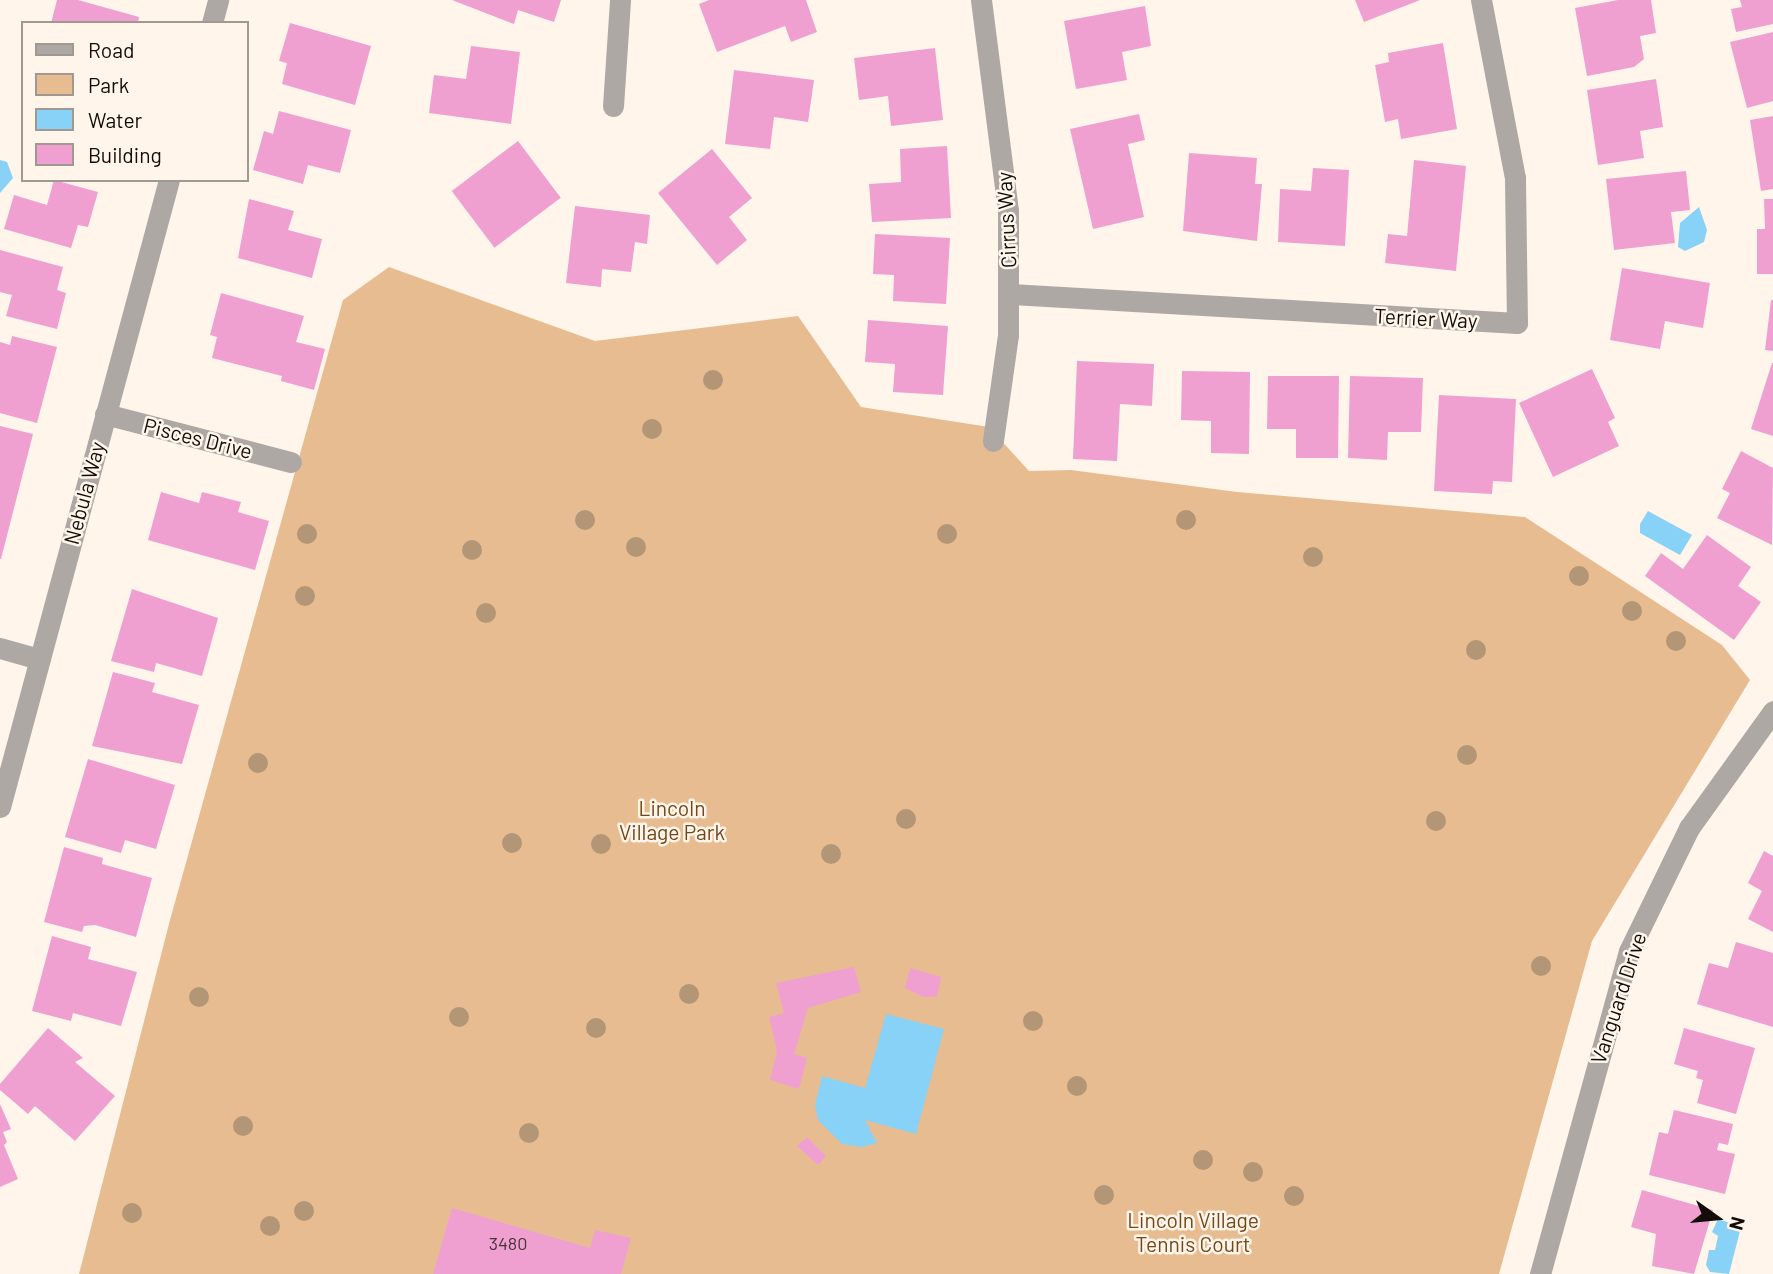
<!DOCTYPE html>
<html>
<head>
<meta charset="utf-8">
<style>
  body { margin:0 }
  #map { position:relative; width:1773px; height:1274px; overflow:hidden; background:#fff5eb; font-family:Barlow,sans-serif }
  div>[style] { position:absolute }
  [style*='--x'] { left:calc(var(--x)*1px); top:calc(var(--y)*1px); width:calc(var(--w)*1px); rotate:calc(var(--a)*1deg) }
  .green>* { inset:0; background:#e8bc91 }
  .water>* { inset:0; background:#87d2f6 }
  .building>* { inset:0; background:#efa0d1; transform-origin:0 0 }
  .street>* { height:21px; margin:-10.5px; padding:0 10.5px; transform-origin:10.5px; border-radius:10.5px; background:#aea8a4 }
  .trees>* { width:20px; height:20px; margin:-10px; border-radius:50%; background:#b29676 }
  span { translate:-50% -50%; white-space:nowrap; text-align:center; line-height:1.15; -webkit-text-stroke:5px #fff5eb; paint-order:stroke }
  .number-label { font-size:18px; color:#49323b }
  .number-label span { -webkit-text-stroke-width:0 }
  .street-label { font-size:21px; color:#120d09 }
  .park-label { font-size:21px; color:#734817 }
  .legend { position:absolute; left:21px; top:21px; width:228px; height:161px; box-sizing:border-box; background:#fff5eb; border:2px solid #a09891; margin:0; padding:9px 12px; list-style:none; font-size:21px; color:#120d09 }
  .legend li { display:flex; align-items:center; gap:14px; height:35px }
  .legend b { width:35px; border:2px solid #a09891 }
  .north { position:absolute; left:1682px; top:1183px; width:70px; height:70px; -webkit-text-stroke:5px #fff5eb; paint-order:stroke; rotate:105deg; font-size:19px; font-weight:700; line-height:28px; text-align:center; color:#120d09 }
  .north::after { content:''; display:block; margin:auto; width:24px; height:32px; background:#120d09; clip-path:polygon(50% 0,100% 100%,50% 72%,0 100%) }
</style>
</head>
<body>
<div id="map">
  <div class="green">
    <i style="clip-path:polygon(389px 267px,595px 341px,798px 316px,861px 407px,989px 427px,1029px 471px,1071px 470px,1237px 492px,1525px 517px,1722px 645px,1750px 680px,1592px 941px,1499px 1274px,79px 1274px,170px 920px,343px 300px)"></i>
  </div>
  <div class="water">
    <i style="clip-path:polygon(0 160px,7px 162px,13px 178px,0 193px)"></i>
    <i style="clip-path:polygon(1699px 207px,1707px 230px,1704px 242px,1685px 251px,1678px 247px,1680px 223px)"></i>
    <i style="clip-path:polygon(1648px 511px,1692px 535px,1680px 555px,1640px 533px,1640px 524px)"></i>
    <i style="clip-path:polygon(886px 1014px,944px 1029px,916px 1134px,865px 1120px,877px 1143px,862px 1147px,842px 1144px,818px 1120px,815px 1105px,822px 1076px,865px 1088px)"></i>
    <i style="clip-path:polygon(1718px 1219px,1741px 1227px,1729px 1274px,1710px 1272px,1706px 1265px,1709px 1250px,1715px 1250px,1718px 1236px,1712px 1232px)"></i>
  </div>
  <div class="building">
    <i style="clip-path:polygon(57px 0,78px 0,139px 17px,138px 23px,51px 23px)"></i>
    <i style="clip-path:polygon(452px 0,561px 0,554px 22px,518px 10px,514px 24px)"></i>
    <i style="clip-path:polygon(709px 0,806px 0,817px 32px,791px 42px,785px 26px,717px 52px,699px 4px)"></i>
    <i style="clip-path:polygon(1355px 0,1420px 0,1364px 22px)"></i>
    <i style="clip-path:polygon(1618px 0,1651px 0,1656px 33px,1640px 36px,1644px 59px,1634px 67px,1587px 76px,1575px 8px)"></i>
    <i style="clip-path:polygon(1740px 0,1773px 0,1773px 24px,1736px 32px,1731px 9px,1742px 7px)"></i>
    <i style="clip-path:polygon(1145px 6px,1151px 46px,1122px 52px,1127px 80px,1076px 89px,1064px 21px)"></i>
    <i style="clip-path:polygon(290px 23px,371px 46px,355px 105px,282px 84px,287px 63px,279px 61px)"></i>
    <i style="clip-path:polygon(1773px 32px,1773px 101px,1747px 108px,1730px 42px)"></i>
    <i style="clip-path:polygon(1443px 43px,1457px 129px,1401px 139px,1398px 119px,1385px 122px,1375px 65px,1389px 62px,1388px 53px)"></i>
    <i style="clip-path:polygon(471px 46px,520px 52px,511px 124px,429px 113px,434px 75px,466px 79px)"></i>
    <i style="clip-path:polygon(935px 48px,943px 120px,891px 126px,888px 96px,859px 100px,854px 58px)"></i>
    <i style="clip-path:polygon(734px 70px,814px 80px,808px 122px,774px 117px,770px 149px,725px 144px)"></i>
    <i style="clip-path:polygon(1656px 79px,1663px 127px,1640px 131px,1644px 158px,1598px 165px,1587px 90px)"></i>
    <i style="clip-path:polygon(279px 111px,351px 130px,340px 173px,308px 165px,303px 184px,253px 170px,264px 131px,273px 134px)"></i>
    <i style="clip-path:polygon(1139px 114px,1145px 140px,1128px 144px,1144px 217px,1093px 229px,1070px 129px)"></i>
    <i style="clip-path:polygon(1773px 116px,1773px 189px,1761px 191px,1750px 120px)"></i>
    <i style="left:518px;top:141px;width:71px;height:83px;rotate:53deg"></i>
    <i style="clip-path:polygon(947px 146px,951px 218px,872px 222px,869px 184px,901px 182px,900px 149px)"></i>
    <i style="clip-path:polygon(712px 149px,752px 198px,729px 217px,747px 240px,717px 265px,658px 193px)"></i>
    <i style="clip-path:polygon(1189px 153px,1257px 158px,1255px 184px,1262px 184px,1257px 241px,1183px 231px)"></i>
    <i style="clip-path:polygon(1414px 160px,1466px 166px,1456px 271px,1385px 263px,1388px 234px,1407px 236px)"></i>
    <i style="clip-path:polygon(1313px 168px,1349px 170px,1345px 246px,1278px 242px,1280px 189px,1311px 191px)"></i>
    <i style="clip-path:polygon(1686px 171px,1690px 210px,1671px 212px,1675px 243px,1614px 250px,1606px 179px)"></i>
    <i style="clip-path:polygon(54px 180px,98px 192px,88px 227px,78px 225px,71px 248px,4px 229px,14px 195px,47px 205px)"></i>
    <i style="clip-path:polygon(249px 199px,294px 211px,288px 230px,322px 239px,312px 278px,238px 258px)"></i>
    <i style="clip-path:polygon(1764px 199px,1773px 199px,1773px 274px,1757px 274px,1757px 229px,1765px 229px)"></i>
    <i style="clip-path:polygon(575px 206px,650px 215px,647px 244px,635px 242px,631px 272px,602px 269px,601px 287px,566px 283px)"></i>
    <i style="clip-path:polygon(875px 234px,950px 238px,946px 304px,893px 301px,894px 275px,873px 274px)"></i>
    <i style="clip-path:polygon(0 250px,63px 267px,57px 290px,66px 293px,57px 329px,6px 316px,12px 295px,0 292px)"></i>
    <i style="clip-path:polygon(1622px 268px,1710px 283px,1703px 328px,1665px 321px,1660px 349px,1610px 340px)"></i>
    <i style="clip-path:polygon(221px 293px,304px 316px,296px 342px,325px 349px,314px 390px,281px 381px,282px 376px,212px 358px,217px 337px,210px 335px)"></i>
    <i style="clip-path:polygon(1771px 300px,1773px 300px,1773px 351px,1765px 350px)"></i>
    <i style="clip-path:polygon(868px 320px,948px 326px,943px 395px,893px 392px,895px 364px,865px 362px)"></i>
    <i style="clip-path:polygon(12px 336px,57px 347px,37px 423px,0 413px,0 342px,10px 345px)"></i>
    <i style="clip-path:polygon(1077px 361px,1154px 364px,1152px 406px,1120px 404px,1117px 461px,1073px 459px)"></i>
    <i style="clip-path:polygon(1772px 363px,1773px 363px,1773px 436px,1751px 429px)"></i>
    <i style="clip-path:polygon(1592px 369px,1615px 418px,1608px 422px,1619px 446px,1553px 477px,1519px 403px)"></i>
    <i style="clip-path:polygon(1182px 371px,1250px 372px,1249px 454px,1211px 453px,1211px 421px,1181px 420px)"></i>
    <i style="clip-path:polygon(1268px 376px,1339px 376px,1338px 458px,1296px 458px,1296px 429px,1267px 429px)"></i>
    <i style="clip-path:polygon(1350px 376px,1423px 378px,1421px 432px,1388px 432px,1387px 460px,1348px 458px)"></i>
    <i style="clip-path:polygon(1439px 395px,1516px 399px,1512px 482px,1493px 481px,1492px 494px,1434px 491px)"></i>
    <i style="clip-path:polygon(0 426px,33px 434px,1px 559px,0 559px)"></i>
    <i style="clip-path:polygon(1741px 451px,1773px 468px,1772px 545px,1717px 518px,1730px 493px,1722px 489px)"></i>
    <i style="clip-path:polygon(161px 492px,199px 503px,202px 492px,241px 502px,238px 512px,269px 521px,255px 570px,148px 540px)"></i>
    <i style="clip-path:polygon(1707px 535px,1751px 567px,1738px 586px,1761px 602px,1734px 640px,1645px 576px,1661px 553px,1683px 569px)"></i>
    <i style="clip-path:polygon(132px 589px,218px 618px,202px 676px,156px 663px,154px 672px,111px 661px)"></i>
    <i style="clip-path:polygon(113px 672px,155px 683px,152px 692px,199px 705px,182px 764px,92px 746px)"></i>
    <i style="clip-path:polygon(88px 759px,175px 785px,156px 849px,125px 840px,121px 853px,65px 837px)"></i>
    <i style="clip-path:polygon(64px 847px,103px 858px,102px 864px,152px 878px,136px 937px,95px 925px,84px 926px,82px 932px,44px 922px)"></i>
    <i style="clip-path:polygon(1764px 851px,1773px 856px,1773px 932px,1748px 919px,1762px 891px,1748px 883px)"></i>
    <i style="clip-path:polygon(52px 936px,91px 947px,88px 959px,137px 972px,121px 1026px,73px 1013px,71px 1021px,32px 1011px)"></i>
    <i style="clip-path:polygon(1736px 942px,1773px 953px,1773px 1027px,1697px 1004px,1709px 963px,1728px 968px)"></i>
    <i style="clip-path:polygon(854px 967px,861px 992px,808px 1008px,794px 1054px,807px 1058px,799px 1089px,770px 1080px,777px 1051px,769px 1017px,784px 1013px,776px 983px)"></i>
    <i style="clip-path:polygon(910px 968px,941px 977px,937px 997px,923px 997px,905px 988px)"></i>
    <i style="clip-path:polygon(48px 1028px,83px 1058px,75px 1062px,115px 1096px,75px 1141px,35px 1106px,28px 1114px,0 1090px,0 1084px)"></i>
    <i style="clip-path:polygon(1684px 1028px,1755px 1048px,1736px 1114px,1697px 1103px,1703px 1080px,1696px 1078px,1698px 1071px,1674px 1064px)"></i>
    <i style="clip-path:polygon(0 1104px,11px 1129px,3px 1132px,7px 1142px,4px 1145px,18px 1179px,0 1187px)"></i>
    <i style="clip-path:polygon(1674px 1110px,1733px 1124px,1728px 1145px,1719px 1143px,1717px 1150px,1735px 1154px,1725px 1194px,1649px 1175px,1659px 1132px,1668px 1134px)"></i>
    <i style="clip-path:polygon(807px 1137px,826px 1156px,818px 1165px,797px 1146px)"></i>
    <i style="clip-path:polygon(1642px 1190px,1713px 1210px,1694px 1274px,1652px 1266px,1656px 1234px,1631px 1227px)"></i>
    <i style="clip-path:polygon(452px 1208px,590px 1248px,595px 1230px,631px 1238px,621px 1274px,433px 1274px)"></i>
  </div>
  <div class="street">
    <i style="--x:981;--y:0;--w:213;--a:82.7"></i>
    <i style="--x:1008;--y:211;--w:124;--a:90"></i>
    <i style="--x:1008;--y:335;--w:107;--a:98.1"></i>
    <i style="--x:212;--y:23;--w:24;--a:-75"></i>
    <i style="--x:613;--y:106;--w:106;--a:-86.2"></i>
    <i style="--x:1010;--y:294;--w:508;--a:3.27"></i>
    <i style="--x:1517;--y:323;--w:145;--a:-90.8"></i>
    <i style="--x:1515;--y:178;--w:181;--a:-100.8"></i>
    <i style="--x:105;--y:414;--w:192;--a:14.5"></i>
    <i style="--x:0;--y:648;--w:41;--a:15.8"></i>
    <i style="--x:0;--y:807;--w:649;--a:-74.92"></i>
    <i style="--x:1540;--y:1274;--w:335;--a:-74.6"></i>
    <i style="--x:1629;--y:951;--w:137;--a:-64"></i>
    <i style="--x:1689;--y:828;--w:144;--a:-54.3"></i>
  </div>
  <div class="trees">
    <i style="left:713px;top:380px"></i>
    <i style="left:652px;top:429px"></i>
    <i style="left:585px;top:520px"></i>
    <i style="left:1186px;top:520px"></i>
    <i style="left:307px;top:534px"></i>
    <i style="left:947px;top:534px"></i>
    <i style="left:636px;top:547px"></i>
    <i style="left:472px;top:550px"></i>
    <i style="left:1313px;top:557px"></i>
    <i style="left:1579px;top:576px"></i>
    <i style="left:305px;top:596px"></i>
    <i style="left:1632px;top:611px"></i>
    <i style="left:486px;top:613px"></i>
    <i style="left:1676px;top:641px"></i>
    <i style="left:1476px;top:650px"></i>
    <i style="left:1467px;top:755px"></i>
    <i style="left:258px;top:763px"></i>
    <i style="left:906px;top:819px"></i>
    <i style="left:1436px;top:821px"></i>
    <i style="left:512px;top:843px"></i>
    <i style="left:601px;top:844px"></i>
    <i style="left:831px;top:854px"></i>
    <i style="left:1541px;top:966px"></i>
    <i style="left:689px;top:994px"></i>
    <i style="left:199px;top:997px"></i>
    <i style="left:459px;top:1017px"></i>
    <i style="left:1033px;top:1021px"></i>
    <i style="left:596px;top:1028px"></i>
    <i style="left:1077px;top:1086px"></i>
    <i style="left:243px;top:1126px"></i>
    <i style="left:529px;top:1133px"></i>
    <i style="left:1203px;top:1160px"></i>
    <i style="left:1253px;top:1172px"></i>
    <i style="left:1104px;top:1195px"></i>
    <i style="left:1294px;top:1196px"></i>
    <i style="left:304px;top:1211px"></i>
    <i style="left:132px;top:1213px"></i>
    <i style="left:270px;top:1226px"></i>
  </div>
  <div class="number-label">
    <span style="left:508px;top:1243px">3480</span>
  </div>
  <div class="street-label">
    <span style="left:1006px;top:220px;rotate:-93deg">Cirrus Way</span>
    <span style="left:1426px;top:318px;rotate:3deg">Terrier Way</span>
    <span style="left:198px;top:438px;rotate:14deg">Pisces Drive</span>
    <span style="left:84px;top:493px;rotate:-75deg">Nebula Way</span>
    <span style="left:1618px;top:998px;rotate:-72deg">Vanguard Drive</span>
  </div>
  <div class="park-label">
    <span style="left:672px;top:820px">Lincoln<br>Village Park</span>
    <span style="left:1193px;top:1232px">Lincoln Village<br>Tennis Court</span>
  </div>
  <ul class="legend">
  <li><b style="height:9px;background:#aea8a4"></b>Road</li>
  <li><b style="height:19px;background:#e8bc91"></b>Park</li>
  <li><b style="height:19px;background:#87d2f6"></b>Water</li>
  <li><b style="height:19px;background:#efa0d1"></b>Building</li>
  </ul>
  <div class="north">N</div>
</div>
</body>
</html>
